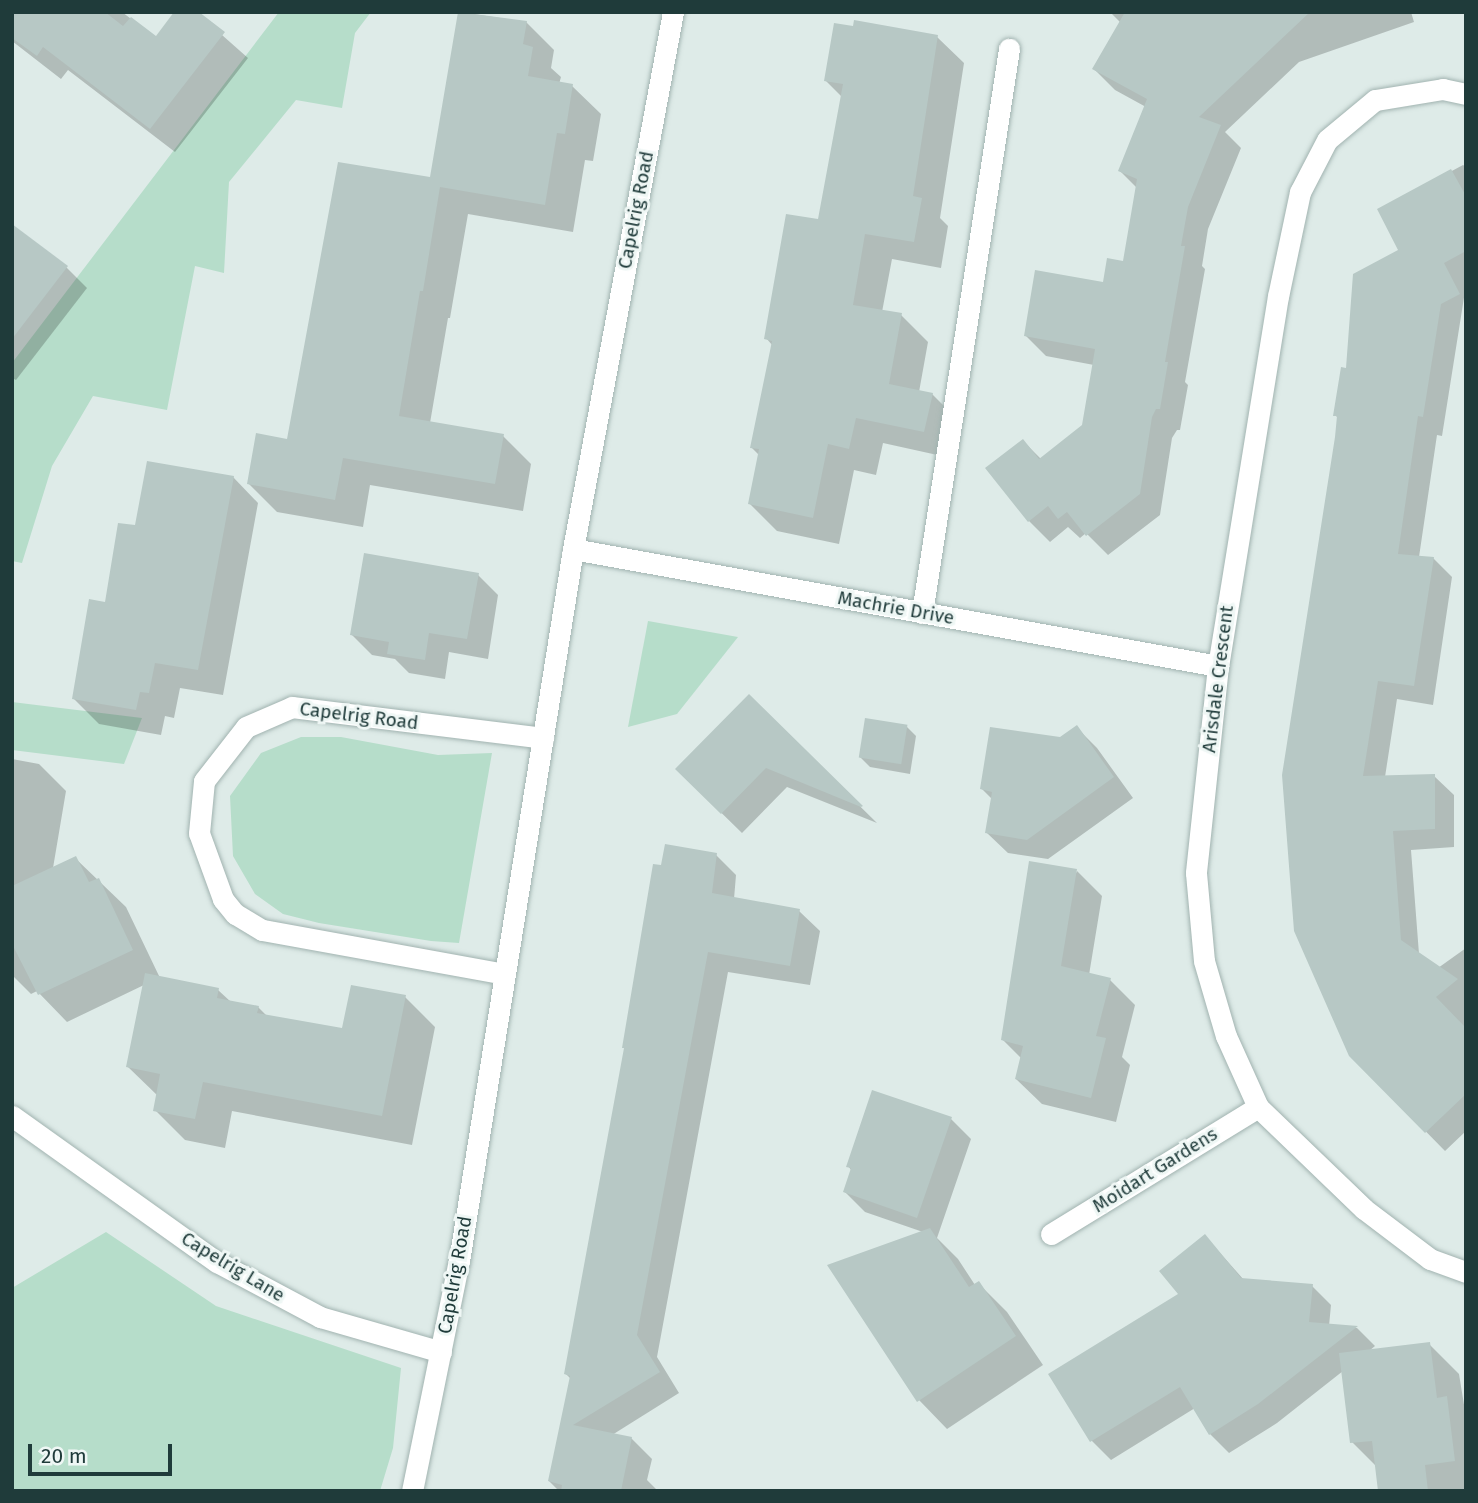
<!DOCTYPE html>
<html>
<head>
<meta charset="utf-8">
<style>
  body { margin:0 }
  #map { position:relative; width:1478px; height:1503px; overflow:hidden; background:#deebe8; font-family:"Fira Sans",sans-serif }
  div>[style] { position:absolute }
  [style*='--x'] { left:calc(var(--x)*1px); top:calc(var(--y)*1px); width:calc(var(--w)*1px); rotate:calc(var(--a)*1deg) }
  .green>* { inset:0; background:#b6ddca }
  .shadow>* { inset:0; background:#0003 }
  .building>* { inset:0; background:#b7c8c5; transform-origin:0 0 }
  .roads { filter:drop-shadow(0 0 2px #a1b3b0) drop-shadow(0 0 2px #a1b3b0) }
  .minor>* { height:21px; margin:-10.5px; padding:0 10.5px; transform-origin:10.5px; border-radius:10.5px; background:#fff }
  span { translate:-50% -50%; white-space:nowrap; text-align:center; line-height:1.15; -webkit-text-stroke:6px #eff7f5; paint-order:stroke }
  .street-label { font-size:19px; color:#1f3b3a }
  .frame { position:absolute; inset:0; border:14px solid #1f3b3a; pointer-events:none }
  .scale { position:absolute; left:28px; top:1444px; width:144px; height:32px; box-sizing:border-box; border:4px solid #1f3b3a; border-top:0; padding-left:9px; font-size:21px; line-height:24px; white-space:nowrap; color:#1f3b3a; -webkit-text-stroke:5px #eff7f5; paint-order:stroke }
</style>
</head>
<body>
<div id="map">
  <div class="green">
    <i style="clip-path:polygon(279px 12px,371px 12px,355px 33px,342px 108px,296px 100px,229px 182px,224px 273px,195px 266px,167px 410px,93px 396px,52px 466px,22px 563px,12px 561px,12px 363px)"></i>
    <i style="clip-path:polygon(648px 621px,738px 637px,677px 714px,628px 727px)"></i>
    <i style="clip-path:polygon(12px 702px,142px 718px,124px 764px,12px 750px)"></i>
    <i style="clip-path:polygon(301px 737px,341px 737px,438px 755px,492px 753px,459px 943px,431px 941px,319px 923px,283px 914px,255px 894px,233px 856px,230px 796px,261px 753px)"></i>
    <i style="clip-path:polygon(106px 1232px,216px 1306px,401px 1368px,393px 1448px,380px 1491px,12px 1491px,12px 1288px)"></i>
  </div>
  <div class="shadow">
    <i style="clip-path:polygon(12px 12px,122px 12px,156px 38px,196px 12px,248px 58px,175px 152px,68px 70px,61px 79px,12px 41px)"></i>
    <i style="clip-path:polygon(460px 12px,526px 22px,554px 50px,551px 68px,561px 77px,559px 84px,572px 86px,601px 114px,593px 161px,585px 160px,573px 232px,468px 214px,450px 318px,448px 318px,430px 423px,503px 436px,531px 464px,523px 511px,370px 485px,363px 527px,277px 512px,249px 484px,289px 441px,432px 179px)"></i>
    <i style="clip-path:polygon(1110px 12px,1411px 12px,1414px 22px,1299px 62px,1225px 132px,1241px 148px,1208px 229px,1202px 266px,1205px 269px,1185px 382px,1188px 385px,1180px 430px,1177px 430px,1172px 438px,1160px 515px,1108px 555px,1086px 533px,1080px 538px,1068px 527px,1050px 542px,1029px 521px,1023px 441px,1041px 459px,1083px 426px,1094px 365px,1046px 356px,1025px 335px,1104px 284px,1124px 263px,1137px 188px,1120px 171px,1146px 107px,1115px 90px,1094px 69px,1121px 23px)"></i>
    <i style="clip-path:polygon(1440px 12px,1466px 12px,1466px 14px)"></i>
    <i style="clip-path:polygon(937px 37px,964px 63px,940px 218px,948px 226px,941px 268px,892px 259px,882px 312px,901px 315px,928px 342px,919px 392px,932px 394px,959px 421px,951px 458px,883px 443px,876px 475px,854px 470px,839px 544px,777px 531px,750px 504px,760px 456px,751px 447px,773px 346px,766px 338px,820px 221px,842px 97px,826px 81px)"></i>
    <i style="clip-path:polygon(1463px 165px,1466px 167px,1466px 285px,1442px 436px,1437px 435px,1419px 557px,1433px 558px,1452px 577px,1433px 705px,1397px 699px,1385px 777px,1434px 776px,1454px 795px,1454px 847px,1411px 850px,1419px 954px,1438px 968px,1466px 948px,1466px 1131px,1445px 1151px,1351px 1055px,1339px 419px,1335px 415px,1347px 370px,1401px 250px,1379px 210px)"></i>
    <i style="clip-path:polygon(12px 225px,67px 268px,87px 288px,16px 380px,12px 378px)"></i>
    <i style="clip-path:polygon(233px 477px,258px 503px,223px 695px,180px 688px,174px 718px,165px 716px,161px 735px,99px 724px,73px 698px,137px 527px)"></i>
    <i style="clip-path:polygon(478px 575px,498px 595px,488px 659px,449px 652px,445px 679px,409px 673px,395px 659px,372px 655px,352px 635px)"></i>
    <i style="clip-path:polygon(749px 697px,877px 823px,787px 787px,742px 833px,698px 790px)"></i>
    <i style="clip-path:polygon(906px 726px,916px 736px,910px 774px,870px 767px,860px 757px)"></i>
    <i style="clip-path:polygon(1077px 728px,1097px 748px,1133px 798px,1048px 859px,1008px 853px,987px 833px,992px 799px,982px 789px)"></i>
    <i style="clip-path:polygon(12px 759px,39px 764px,66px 791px,53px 868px,75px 858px,126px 907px,160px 978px,218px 990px,231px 1002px,258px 1007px,267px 1016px,344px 1030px,405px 997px,435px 1027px,412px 1145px,232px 1111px,225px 1148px,185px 1140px,155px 1110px,158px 1096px,128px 1067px,144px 985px,67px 1022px,37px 991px,31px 994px,12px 975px)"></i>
    <i style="clip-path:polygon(716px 855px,736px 875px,734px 899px,799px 911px,820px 931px,810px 985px,728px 972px,657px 1357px,679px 1393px,612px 1435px,631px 1438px,652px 1459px,647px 1480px,658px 1491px,559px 1491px,549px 1481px,571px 1379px,566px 1374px,662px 867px)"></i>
    <i style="clip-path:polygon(1077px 871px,1102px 896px,1089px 975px,1110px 980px,1135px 1005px,1122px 1057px,1130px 1065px,1116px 1122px,1042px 1104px,1016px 1079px,1021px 1058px,1003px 1040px)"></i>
    <i style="clip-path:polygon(951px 1119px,971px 1139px,937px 1238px,958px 1259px,975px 1285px,978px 1283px,1007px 1312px,1043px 1365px,947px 1429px,919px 1400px,923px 1232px,865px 1212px,845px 1192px,852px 1171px,848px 1166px)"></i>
    <i style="clip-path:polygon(1205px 1236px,1244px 1280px,1312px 1286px,1331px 1305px,1329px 1326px,1357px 1328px,1375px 1346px,1369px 1351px,1429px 1344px,1459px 1374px,1466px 1417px,1466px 1491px,1380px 1491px,1377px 1467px,1352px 1442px,1343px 1371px,1277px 1423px,1229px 1453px,1210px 1434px,1195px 1408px,1111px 1460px,1092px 1441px,1051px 1374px,1180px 1294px)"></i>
  </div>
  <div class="building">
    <i style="clip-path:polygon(12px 12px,105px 12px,123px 26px,131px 17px,156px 36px,174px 12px,199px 12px,225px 32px,150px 129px,43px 47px,37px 56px,12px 38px)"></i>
    <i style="clip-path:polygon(458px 12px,527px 21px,523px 44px,533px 47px,528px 76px,573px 84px,565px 134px,557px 133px,545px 205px,440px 187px,423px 291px,420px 291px,399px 416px,504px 434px,495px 484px,343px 458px,335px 500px,247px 484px,256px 433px,287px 439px,338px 162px,430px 177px)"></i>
    <i style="clip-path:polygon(1125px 12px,1310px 12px,1199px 117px,1221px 125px,1188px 207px,1181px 246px,1185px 246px,1165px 362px,1168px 362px,1160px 409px,1156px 409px,1152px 417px,1140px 494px,1086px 536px,1067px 512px,1058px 519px,1048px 506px,1028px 522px,985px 468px,1023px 439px,1039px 459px,1082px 425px,1095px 349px,1024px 336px,1035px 270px,1103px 282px,1107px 258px,1123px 261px,1137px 179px,1118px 171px,1147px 99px,1092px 69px)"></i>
    <i style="clip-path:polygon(854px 20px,938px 35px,913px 196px,922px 198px,914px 242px,865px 234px,853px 305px,902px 313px,889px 384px,933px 393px,924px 432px,856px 418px,849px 449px,828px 444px,813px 518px,748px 504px,759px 449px,750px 448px,772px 341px,764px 339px,786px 214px,818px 219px,843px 84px,824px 81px,834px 23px,853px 26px)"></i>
    <i style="clip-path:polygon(1451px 169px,1466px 196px,1466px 251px,1444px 263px,1460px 294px,1441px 304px,1423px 417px,1418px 416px,1398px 554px,1434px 557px,1414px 686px,1378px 681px,1363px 776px,1435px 774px,1435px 829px,1393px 831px,1401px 940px,1458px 979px,1436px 997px,1466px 1028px,1466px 1094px,1425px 1133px,1349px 1056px,1294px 931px,1282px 775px,1335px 437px,1337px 416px,1333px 416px,1341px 367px,1346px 368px,1353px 274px,1398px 250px,1377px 209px)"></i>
    <i style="clip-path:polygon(12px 224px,68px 266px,12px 339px)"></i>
    <i style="clip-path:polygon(147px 461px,234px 476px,198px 670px,155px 663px,149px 693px,140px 692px,136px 710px,72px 699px,89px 599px,105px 602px,118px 523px,135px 525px)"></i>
    <i style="clip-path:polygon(364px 553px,479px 573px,467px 639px,429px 633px,425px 660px,387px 654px,389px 642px,350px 635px)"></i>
    <i style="clip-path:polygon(749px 694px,863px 806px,861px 807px,766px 768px,721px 814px,675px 769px)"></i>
    <i style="left:865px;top:718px;width:43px;height:40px;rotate:9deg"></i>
    <i style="clip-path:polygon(1077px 725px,1114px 777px,1027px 840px,985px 833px,992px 792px,980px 789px,990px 727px,1060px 737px)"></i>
    <i style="clip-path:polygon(665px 844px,717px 853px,712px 893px,800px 909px,790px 966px,708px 952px,637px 1335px,660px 1372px,573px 1425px,632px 1437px,621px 1491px,561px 1491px,562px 1485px,548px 1481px,570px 1376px,564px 1374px,624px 1048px,622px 1048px,653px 864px,661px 865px)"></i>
    <i style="clip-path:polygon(76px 856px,89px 882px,99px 878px,133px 950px,38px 995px,12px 944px,12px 886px)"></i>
    <i style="clip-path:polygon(1029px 861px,1077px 869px,1061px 966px,1111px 978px,1096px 1036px,1106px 1038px,1091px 1098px,1015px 1079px,1023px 1046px,1001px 1040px)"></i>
    <i style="clip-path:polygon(145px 973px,219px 988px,217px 998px,259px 1006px,257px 1013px,342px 1028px,351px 985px,406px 995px,382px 1116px,203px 1082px,195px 1119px,153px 1111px,160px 1074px,126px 1067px)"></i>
    <i style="clip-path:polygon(872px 1090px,952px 1117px,917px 1218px,843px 1192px,851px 1168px,846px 1167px)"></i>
    <i style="clip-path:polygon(930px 1228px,969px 1287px,979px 1281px,1016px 1336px,917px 1402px,827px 1265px)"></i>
    <i style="clip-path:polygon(1205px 1234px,1241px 1278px,1313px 1284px,1309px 1322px,1358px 1326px,1258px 1404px,1209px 1435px,1180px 1387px,1090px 1442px,1048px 1374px,1178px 1294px,1159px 1271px)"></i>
    <i style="clip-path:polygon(1430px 1342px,1437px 1398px,1447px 1396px,1455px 1461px,1425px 1465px,1428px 1491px,1378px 1491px,1372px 1441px,1350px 1443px,1339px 1353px)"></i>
  </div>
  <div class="roads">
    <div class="minor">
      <i style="--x:1466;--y:94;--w:24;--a:-168"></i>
      <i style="--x:1443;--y:89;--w:69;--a:170.8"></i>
      <i style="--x:1375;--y:100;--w:62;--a:140.2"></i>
      <i style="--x:1327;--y:140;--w:59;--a:117.4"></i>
      <i style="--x:1300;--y:192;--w:106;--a:101.9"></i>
      <i style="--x:1278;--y:296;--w:375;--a:99.2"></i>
      <i style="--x:1218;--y:666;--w:208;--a:96.1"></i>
      <i style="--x:1196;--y:873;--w:88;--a:84.8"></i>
      <i style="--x:1204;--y:961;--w:78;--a:73.7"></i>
      <i style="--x:1226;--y:1036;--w:78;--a:65.7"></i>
      <i style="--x:1258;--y:1107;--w:147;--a:43.9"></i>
      <i style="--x:1364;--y:1209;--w:83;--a:37.1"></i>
      <i style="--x:1430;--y:1259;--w:38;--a:20"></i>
      <i style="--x:573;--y:549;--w:656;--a:10.28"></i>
      <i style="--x:922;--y:613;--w:571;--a:-81.23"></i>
      <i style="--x:505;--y:974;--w:247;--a:-169.7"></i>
      <i style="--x:262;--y:930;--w:31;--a:-149"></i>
      <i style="--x:235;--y:914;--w:19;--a:-129"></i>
      <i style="--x:223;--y:899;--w:70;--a:-110"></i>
      <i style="--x:199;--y:833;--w:52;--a:-84.5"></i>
      <i style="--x:204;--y:781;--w:68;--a:-52.1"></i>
      <i style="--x:246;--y:727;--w:50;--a:-23.5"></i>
      <i style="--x:292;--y:707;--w:253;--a:7"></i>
      <i style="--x:12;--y:1116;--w:252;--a:35.5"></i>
      <i style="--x:217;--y:1262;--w:117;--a:28.1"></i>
      <i style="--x:320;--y:1317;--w:126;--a:16.1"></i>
      <i style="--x:1051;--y:1234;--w:243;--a:-31.5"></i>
      <i style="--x:412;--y:1491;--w:235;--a:-78.5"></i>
      <i style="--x:459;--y:1261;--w:721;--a:-80.9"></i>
      <i style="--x:573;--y:549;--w:546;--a:-79.45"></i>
    </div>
  </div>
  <div class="street-label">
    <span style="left:636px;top:210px;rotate:-79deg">Capelrig Road</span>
    <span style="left:896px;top:608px;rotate:10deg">Machrie Drive</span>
    <span style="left:1218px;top:679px;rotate:-83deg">Arisdale Crescent</span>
    <span style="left:359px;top:716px;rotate:7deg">Capelrig Road</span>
    <span style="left:1155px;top:1170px;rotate:-32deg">Moidart Gardens</span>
    <span style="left:233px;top:1267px;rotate:31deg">Capelrig Lane</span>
    <span style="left:455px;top:1275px;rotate:-80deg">Capelrig Road</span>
  </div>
  <div class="frame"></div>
  <div class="scale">20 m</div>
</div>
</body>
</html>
